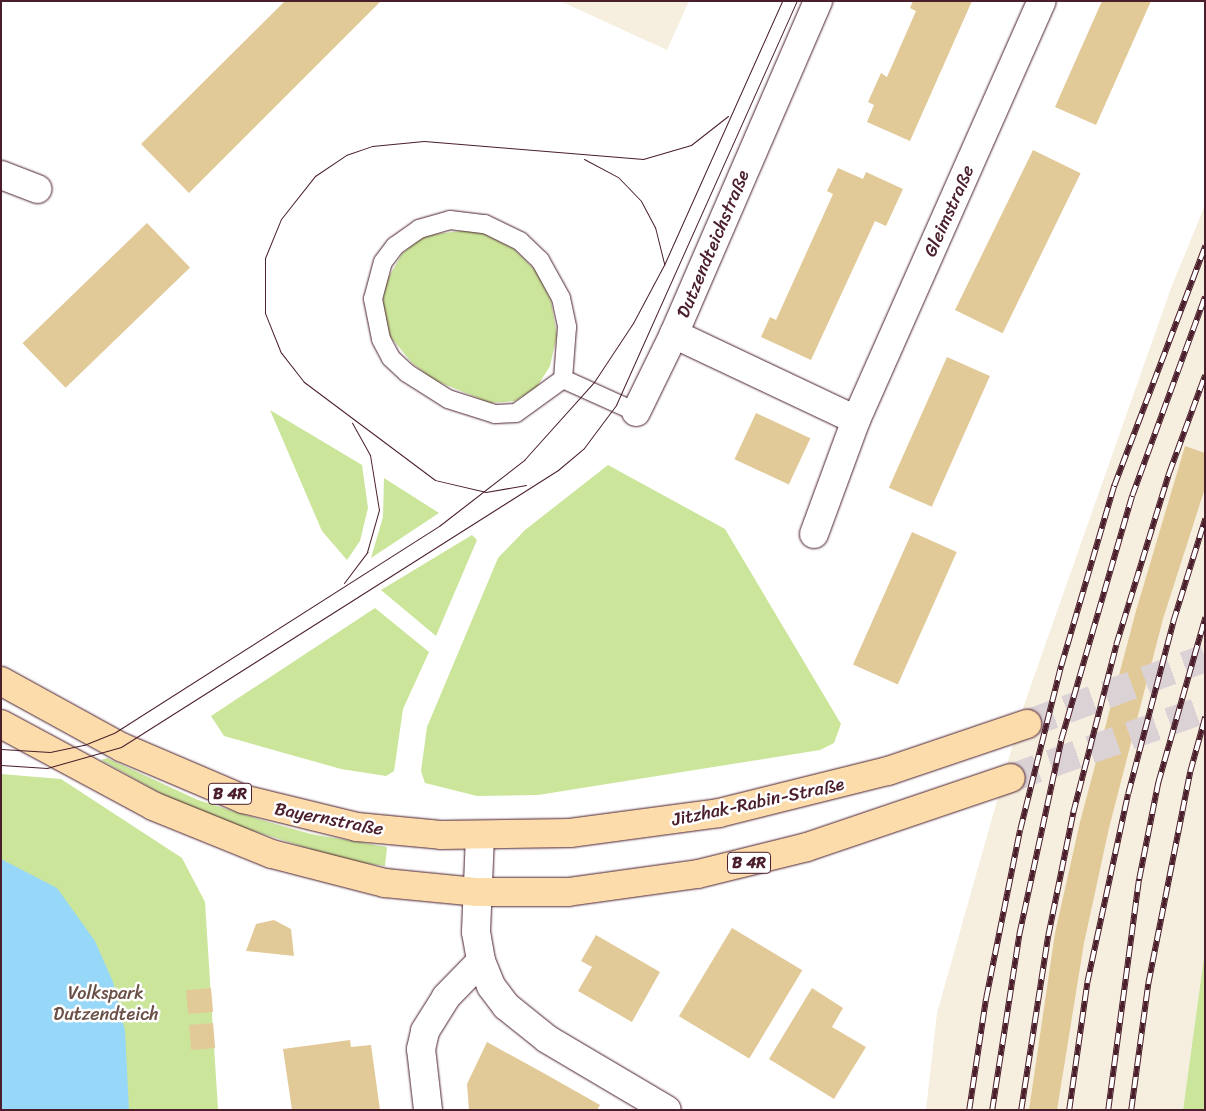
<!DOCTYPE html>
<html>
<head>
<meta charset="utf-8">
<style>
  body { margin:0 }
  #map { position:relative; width:1206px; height:1111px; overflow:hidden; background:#fff; font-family:Sriracha,sans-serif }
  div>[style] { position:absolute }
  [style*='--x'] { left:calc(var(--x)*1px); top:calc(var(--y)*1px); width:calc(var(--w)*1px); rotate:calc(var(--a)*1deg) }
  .built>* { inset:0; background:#f6efe0 }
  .green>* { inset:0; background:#cbe59b }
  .water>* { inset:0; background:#97d8f9 }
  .building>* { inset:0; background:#e2c998; transform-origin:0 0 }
  .primary-tunnel>* { height:28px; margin-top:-14px; transform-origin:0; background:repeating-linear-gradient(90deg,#dbd2d5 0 28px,transparent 0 42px) }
  .roads { filter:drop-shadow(0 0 1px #4a1f2b) drop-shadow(0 0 1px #4a1f2b) }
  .lane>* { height:18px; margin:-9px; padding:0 9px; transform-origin:9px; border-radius:9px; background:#fff }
  .street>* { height:28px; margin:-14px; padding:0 14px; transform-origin:14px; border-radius:14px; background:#fff }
  .primary>* { height:28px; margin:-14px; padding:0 14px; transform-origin:14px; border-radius:14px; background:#fddcac }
  .tram>* { height:1px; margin:-0.5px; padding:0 0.5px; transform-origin:0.5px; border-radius:0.5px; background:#4a1f2b }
  .rail>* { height:5.5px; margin-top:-2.75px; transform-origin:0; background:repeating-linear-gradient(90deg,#fff 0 11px,#4a1f2b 0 22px); box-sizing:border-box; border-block:1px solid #4a1f2b }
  span { translate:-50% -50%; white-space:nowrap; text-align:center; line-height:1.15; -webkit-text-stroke:5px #fff; paint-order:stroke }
  .shield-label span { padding:1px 4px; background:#fff; border:1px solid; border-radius:4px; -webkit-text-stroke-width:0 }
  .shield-label { font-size:16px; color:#4a1f2b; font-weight:700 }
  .street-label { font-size:18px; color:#4a1f2b }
  .park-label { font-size:18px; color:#6a5047 }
  .frame { position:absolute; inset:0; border:2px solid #4a1f2b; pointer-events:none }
</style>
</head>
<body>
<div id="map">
  <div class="built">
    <i style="clip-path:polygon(560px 1px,689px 1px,667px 50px)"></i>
    <i style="clip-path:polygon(1205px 205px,1205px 950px,1183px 1110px,926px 1110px,937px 1013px,1024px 705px,1171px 288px)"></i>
  </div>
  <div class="green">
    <i style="clip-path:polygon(475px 229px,514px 249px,536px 271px,551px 301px,557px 335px,550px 366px,537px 387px,515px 401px,490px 403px,434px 380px,412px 363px,389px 335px,383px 304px,384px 285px,402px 254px,421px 236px)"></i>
    <i style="clip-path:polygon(270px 410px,362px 465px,368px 508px,360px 541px,347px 560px,322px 531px)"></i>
    <i style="clip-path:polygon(608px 465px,725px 529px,841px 724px,834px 743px,820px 750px,538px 795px,477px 796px,425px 783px,421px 771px,427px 727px,498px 558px,525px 530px)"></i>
    <i style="clip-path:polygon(384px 478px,439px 513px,371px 558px,383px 517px)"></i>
    <i style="clip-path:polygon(472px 535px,477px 540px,436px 636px,381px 590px)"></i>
    <i style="clip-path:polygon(375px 608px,429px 652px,403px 709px,394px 771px,386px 776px,341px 769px,224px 736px,211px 716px)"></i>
    <i style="clip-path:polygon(107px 758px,198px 800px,258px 819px,311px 834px,387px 847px,385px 866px,348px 861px,238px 826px,173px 800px,101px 760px)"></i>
    <i style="clip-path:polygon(1px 774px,61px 779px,182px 858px,205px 902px,218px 1110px,1px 1110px)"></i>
    <i style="clip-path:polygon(1205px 950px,1205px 1110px,1183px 1110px)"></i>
  </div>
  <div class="water">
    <i style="clip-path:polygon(1px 859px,57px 888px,95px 941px,113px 982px,125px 1031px,129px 1110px,1px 1110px)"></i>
  </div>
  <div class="building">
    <i style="clip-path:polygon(285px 1px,381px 1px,189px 193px,141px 144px)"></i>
    <i style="clip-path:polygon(913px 1px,972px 1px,910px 141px,867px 122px,874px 105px,868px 102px,881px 73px,887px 77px,916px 11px,910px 8px)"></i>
    <i style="clip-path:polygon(1102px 1px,1151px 1px,1096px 125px,1055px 107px)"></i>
    <i style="left:1033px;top:150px;width:53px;height:178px;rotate:26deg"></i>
    <i style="clip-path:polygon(838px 168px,863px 179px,866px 172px,903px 189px,886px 226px,875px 221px,811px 360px,761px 337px,770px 317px,776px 320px,833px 194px,827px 191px)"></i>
    <i style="left:147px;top:223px;width:62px;height:173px;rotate:46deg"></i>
    <i style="left:947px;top:357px;width:47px;height:143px;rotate:24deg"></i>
    <i style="left:756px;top:413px;width:60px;height:51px;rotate:25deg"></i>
    <i style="clip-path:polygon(1185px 446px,1205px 453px,1205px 488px,1163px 619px,1109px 828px,1084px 943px,1057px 1110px,1029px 1110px,1055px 933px,1080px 822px,1136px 611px)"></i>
    <i style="left:912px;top:532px;width:49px;height:145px;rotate:24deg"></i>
    <i style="clip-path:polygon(274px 920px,291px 929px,294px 956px,246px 951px,256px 924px)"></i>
    <i style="left:732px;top:928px;width:82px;height:103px;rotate:31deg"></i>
    <i style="clip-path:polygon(596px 935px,660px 972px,632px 1022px,578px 991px,592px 967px,581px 961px)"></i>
    <i style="left:211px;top:988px;width:24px;height:25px;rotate:85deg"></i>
    <i style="clip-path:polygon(812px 988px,843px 1008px,832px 1027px,866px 1047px,834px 1099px,769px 1059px)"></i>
    <i style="left:213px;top:1023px;width:25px;height:24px;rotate:85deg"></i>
    <i style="clip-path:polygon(350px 1040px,351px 1047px,371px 1045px,380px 1110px,292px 1110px,283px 1049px)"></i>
    <i style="clip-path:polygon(487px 1042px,547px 1075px,600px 1105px,597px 1110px,469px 1110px,467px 1084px)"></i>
  </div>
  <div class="primary-tunnel">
    <i style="--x:1027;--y:724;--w:190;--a:-20.3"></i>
    <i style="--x:1011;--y:778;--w:206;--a:-19.6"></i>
  </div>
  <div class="roads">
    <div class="lane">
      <i style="--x:450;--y:220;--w:35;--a:7"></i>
      <i style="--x:485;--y:224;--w:39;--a:26"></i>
      <i style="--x:520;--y:241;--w:28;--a:44"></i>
      <i style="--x:540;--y:260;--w:43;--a:61.1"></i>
      <i style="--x:561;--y:298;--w:30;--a:78"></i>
      <i style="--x:567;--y:327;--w:52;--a:94.4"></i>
      <i style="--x:563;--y:379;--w:58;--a:144.1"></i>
      <i style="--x:516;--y:413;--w:21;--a:177"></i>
      <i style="--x:495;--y:414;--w:49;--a:-162.3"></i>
      <i style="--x:448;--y:399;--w:49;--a:-147.6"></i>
      <i style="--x:407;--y:373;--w:22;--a:-137"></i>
      <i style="--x:391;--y:358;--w:21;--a:-118"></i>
      <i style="--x:381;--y:339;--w:41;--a:-101.3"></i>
      <i style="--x:373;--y:299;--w:38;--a:-75"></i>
      <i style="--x:383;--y:262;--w:20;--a:-53"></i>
      <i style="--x:395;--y:246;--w:29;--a:-35"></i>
      <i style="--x:419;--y:229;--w:32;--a:-16"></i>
      <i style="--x:563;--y:379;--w:80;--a:24.3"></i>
    </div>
    <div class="street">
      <i style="--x:1;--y:175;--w:39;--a:21"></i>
      <i style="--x:674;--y:334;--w:201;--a:25.3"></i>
      <i style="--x:856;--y:420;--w:458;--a:-66.1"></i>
      <i style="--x:636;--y:412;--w:87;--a:-64"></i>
      <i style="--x:674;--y:334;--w:363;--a:-66.6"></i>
      <i style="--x:814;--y:534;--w:121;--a:-69.8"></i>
      <i style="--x:480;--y:836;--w:96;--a:92.4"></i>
      <i style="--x:476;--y:932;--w:29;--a:80"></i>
      <i style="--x:481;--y:961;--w:27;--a:68"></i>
      <i style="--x:491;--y:986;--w:25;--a:53"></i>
      <i style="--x:506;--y:1006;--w:53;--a:38.8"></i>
      <i style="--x:547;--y:1039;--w:139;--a:30.6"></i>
      <i style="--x:428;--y:1110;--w:61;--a:-96.5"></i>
      <i style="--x:421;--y:1049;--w:18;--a:-77"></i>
      <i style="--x:425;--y:1031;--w:40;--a:-58"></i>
      <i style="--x:446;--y:997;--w:50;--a:-45.8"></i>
    </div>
    <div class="primary">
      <i style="--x:1;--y:681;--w:137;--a:28.8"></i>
      <i style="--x:121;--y:747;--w:133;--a:23.1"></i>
      <i style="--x:243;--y:799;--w:117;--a:13.8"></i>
      <i style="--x:357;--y:827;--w:84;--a:5.4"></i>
      <i style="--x:441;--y:835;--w:129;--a:-0.9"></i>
      <i style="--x:570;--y:833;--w:150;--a:-7.6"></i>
      <i style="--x:719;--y:813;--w:174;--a:-14"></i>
      <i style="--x:888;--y:771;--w:147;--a:-18.7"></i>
      <i style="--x:1;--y:724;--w:173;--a:28.3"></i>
      <i style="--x:153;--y:806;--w:128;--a:22"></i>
      <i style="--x:272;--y:854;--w:117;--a:14.4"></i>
      <i style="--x:385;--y:883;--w:91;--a:5.6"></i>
      <i style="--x:476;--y:892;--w:92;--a:0"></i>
      <i style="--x:568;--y:892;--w:131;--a:-7.9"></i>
      <i style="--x:698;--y:874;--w:112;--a:-13.9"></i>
      <i style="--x:807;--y:847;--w:215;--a:-18.7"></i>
    </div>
  </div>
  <div class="tram">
    <i style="--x:584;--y:159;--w:38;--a:28"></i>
    <i style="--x:618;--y:177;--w:33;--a:46"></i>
    <i style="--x:641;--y:201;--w:30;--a:62"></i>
    <i style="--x:655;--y:227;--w:38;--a:76"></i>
    <i style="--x:526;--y:485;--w:41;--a:170.1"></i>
    <i style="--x:486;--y:492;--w:52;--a:-166.8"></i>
    <i style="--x:435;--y:480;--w:164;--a:-143.2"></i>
    <i style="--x:304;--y:382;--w:37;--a:-128"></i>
    <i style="--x:281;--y:353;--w:43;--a:-111.8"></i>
    <i style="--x:265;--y:313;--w:55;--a:-90"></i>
    <i style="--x:265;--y:258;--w:42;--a:-67.7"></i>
    <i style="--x:281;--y:219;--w:55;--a:-51.7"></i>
    <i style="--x:315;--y:176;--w:37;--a:-34"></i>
    <i style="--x:346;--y:155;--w:28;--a:-19"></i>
    <i style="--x:372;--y:146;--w:52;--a:-5.5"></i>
    <i style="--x:424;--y:141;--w:220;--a:4.7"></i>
    <i style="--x:643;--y:159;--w:50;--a:-16.3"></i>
    <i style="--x:691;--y:145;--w:47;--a:-38.1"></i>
    <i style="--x:344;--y:583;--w:39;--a:-53"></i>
    <i style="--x:367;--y:552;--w:44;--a:-74.1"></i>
    <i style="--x:379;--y:510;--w:56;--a:-99.3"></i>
    <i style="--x:370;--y:455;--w:37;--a:-119"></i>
    <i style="--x:1;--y:749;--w:49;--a:3.5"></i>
    <i style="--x:50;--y:752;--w:35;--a:-12"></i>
    <i style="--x:84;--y:745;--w:32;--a:-22"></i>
    <i style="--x:114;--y:733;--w:385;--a:-32.5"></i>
    <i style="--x:439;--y:526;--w:108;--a:-37.8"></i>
    <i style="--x:524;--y:460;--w:105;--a:-48.1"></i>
    <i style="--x:594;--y:382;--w:71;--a:-56.5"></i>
    <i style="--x:633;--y:323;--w:66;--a:-61.9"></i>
    <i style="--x:664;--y:265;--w:289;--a:-65.9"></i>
    <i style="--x:1;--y:765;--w:46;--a:3.7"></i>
    <i style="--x:47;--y:768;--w:77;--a:-15.8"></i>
    <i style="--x:121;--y:747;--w:517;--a:-32.37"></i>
    <i style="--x:558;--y:470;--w:34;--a:-40"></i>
    <i style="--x:584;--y:448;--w:54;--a:-53.3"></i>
    <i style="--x:616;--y:405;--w:443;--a:-65.9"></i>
  </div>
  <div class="rail">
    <i style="--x:969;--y:1110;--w:113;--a:-81.4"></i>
    <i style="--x:986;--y:998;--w:171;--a:-78.6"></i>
    <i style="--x:1020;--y:830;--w:169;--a:-76"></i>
    <i style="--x:1061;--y:666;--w:188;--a:-73.6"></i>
    <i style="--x:1114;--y:486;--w:257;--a:-69.2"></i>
    <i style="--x:992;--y:1110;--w:177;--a:-81.2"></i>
    <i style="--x:1019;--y:935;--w:199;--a:-77.8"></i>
    <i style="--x:1061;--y:740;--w:254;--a:-73.8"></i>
    <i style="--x:1132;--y:496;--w:212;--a:-69.9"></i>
    <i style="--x:1021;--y:1110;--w:176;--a:-81.2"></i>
    <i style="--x:1048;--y:936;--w:126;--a:-78.5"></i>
    <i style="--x:1073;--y:813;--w:173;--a:-75.6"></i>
    <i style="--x:1116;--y:645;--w:180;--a:-72.9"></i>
    <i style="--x:1169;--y:473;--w:104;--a:-69.8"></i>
    <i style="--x:1069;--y:1110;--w:128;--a:-81.9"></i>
    <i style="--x:1087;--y:983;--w:193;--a:-77.8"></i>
    <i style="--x:1128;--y:794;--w:178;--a:-75.3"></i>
    <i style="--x:1173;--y:622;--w:108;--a:-72.7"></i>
    <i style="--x:1108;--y:1110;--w:233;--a:-82.4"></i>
    <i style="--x:1139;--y:879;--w:98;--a:-78.8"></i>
    <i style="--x:1158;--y:783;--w:172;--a:-74.1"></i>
    <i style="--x:1131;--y:1110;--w:127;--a:-82.3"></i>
    <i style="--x:1148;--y:984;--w:216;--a:-78.8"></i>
    <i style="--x:1190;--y:772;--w:57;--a:-74.7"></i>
  </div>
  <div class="shield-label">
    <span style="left:230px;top:794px">B 4R</span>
    <span style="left:749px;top:863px">B 4R</span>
  </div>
  <div class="street-label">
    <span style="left:949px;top:211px;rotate:-66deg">Gleimstraße</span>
    <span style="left:713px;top:244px;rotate:-67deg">Dutzendteichstraße</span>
    <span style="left:758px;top:802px;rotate:-12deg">Jitzhak-Rabin-Straße</span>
    <span style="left:329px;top:819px;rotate:11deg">Bayernstraße</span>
  </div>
  <div class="park-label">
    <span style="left:106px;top:1004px">Volkspark<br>Dutzendteich</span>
  </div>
  <div class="frame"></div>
</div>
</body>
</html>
